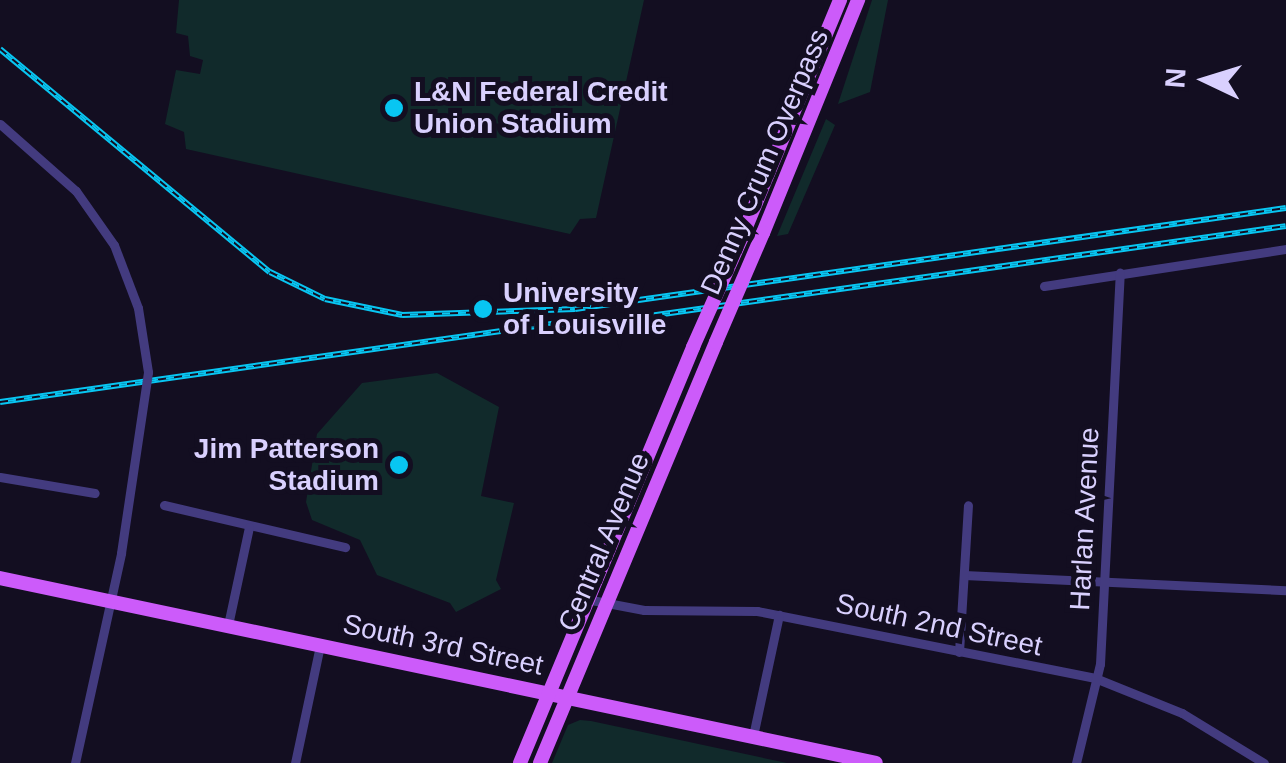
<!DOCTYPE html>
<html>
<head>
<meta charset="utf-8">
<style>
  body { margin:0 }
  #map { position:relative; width:1286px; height:763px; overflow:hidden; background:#130e21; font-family:Helvetica,sans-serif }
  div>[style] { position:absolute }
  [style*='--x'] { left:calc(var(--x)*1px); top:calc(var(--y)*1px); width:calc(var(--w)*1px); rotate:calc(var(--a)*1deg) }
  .green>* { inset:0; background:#112a2b }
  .street>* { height:9px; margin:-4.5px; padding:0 4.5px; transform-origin:4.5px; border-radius:4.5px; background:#433b7f }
  .primary>* { height:14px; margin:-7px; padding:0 7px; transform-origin:7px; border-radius:7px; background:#cc5bfa }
  .rail>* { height:6px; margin-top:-3px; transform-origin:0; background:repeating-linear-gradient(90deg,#130e21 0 8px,#08c6f2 0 16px); box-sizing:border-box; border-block:2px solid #08c6f2 }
  .street-bridge>* { height:9px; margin:-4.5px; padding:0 4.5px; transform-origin:4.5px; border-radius:4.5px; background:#433b7f }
  .primary-bridge>* { height:14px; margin:-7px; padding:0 7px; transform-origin:7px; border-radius:7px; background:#cc5bfa }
  .dots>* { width:28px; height:28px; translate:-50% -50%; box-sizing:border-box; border:5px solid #130e21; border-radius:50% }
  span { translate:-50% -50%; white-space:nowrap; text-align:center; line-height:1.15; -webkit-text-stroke:10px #130e21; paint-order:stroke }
  .poi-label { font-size:28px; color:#d9d0fe; font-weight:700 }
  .left { translate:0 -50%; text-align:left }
  .right { translate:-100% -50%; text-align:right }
  .street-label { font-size:28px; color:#d9d0fe }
  .north { position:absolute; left:1156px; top:30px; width:100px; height:100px; -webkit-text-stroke:8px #130e21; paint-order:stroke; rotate:274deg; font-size:28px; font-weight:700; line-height:40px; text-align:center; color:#d9d0fe }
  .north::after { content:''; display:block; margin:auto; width:35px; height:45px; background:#d9d0fe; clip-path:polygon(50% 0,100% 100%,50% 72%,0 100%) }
</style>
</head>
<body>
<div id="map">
  <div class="green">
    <i style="clip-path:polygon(179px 0,644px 0,596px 218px,580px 219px,570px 234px,186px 149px,184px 132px,165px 124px,176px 70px,200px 74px,203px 60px,190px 56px,188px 36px,176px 33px)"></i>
    <i style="clip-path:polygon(872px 0,888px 0,870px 92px,838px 104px)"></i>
    <i style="clip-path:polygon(826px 119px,835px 125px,788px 234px,777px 236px)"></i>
    <i style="clip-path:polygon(437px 373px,499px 407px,481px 496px,514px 503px,496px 580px,501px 589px,456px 612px,450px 603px,377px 575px,360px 540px,312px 520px,306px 502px,317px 434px,362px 383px)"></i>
    <i style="clip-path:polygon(580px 720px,591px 721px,787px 763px,552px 763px,568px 725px)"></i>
  </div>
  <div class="street">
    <i style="--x:0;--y:124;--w:101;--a:41.4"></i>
    <i style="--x:76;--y:191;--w:66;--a:54.9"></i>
    <i style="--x:114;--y:245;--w:67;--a:69.1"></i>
    <i style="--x:138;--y:308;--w:65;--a:81.1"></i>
    <i style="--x:1044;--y:286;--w:245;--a:-8.7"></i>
    <i style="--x:0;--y:477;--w:96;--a:9.6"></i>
    <i style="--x:164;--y:505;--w:186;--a:13.1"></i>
    <i style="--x:964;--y:575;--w:322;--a:2.7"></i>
    <i style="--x:586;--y:599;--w:59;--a:10.7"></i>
    <i style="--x:644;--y:610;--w:113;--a:0.5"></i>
    <i style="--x:757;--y:611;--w:345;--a:11.2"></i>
    <i style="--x:1095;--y:678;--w:94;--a:21.9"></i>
    <i style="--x:1182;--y:713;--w:96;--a:31.4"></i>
    <i style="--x:228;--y:625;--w:100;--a:-77.9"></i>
    <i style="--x:959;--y:652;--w:147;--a:-86.5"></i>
    <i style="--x:753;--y:736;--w:124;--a:-77.9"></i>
    <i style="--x:75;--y:763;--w:215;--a:-77.6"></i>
    <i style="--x:295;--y:763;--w:121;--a:-78"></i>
    <i style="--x:1076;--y:763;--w:102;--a:-76.4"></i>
    <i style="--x:1100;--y:664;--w:392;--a:-87.1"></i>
  </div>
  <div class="primary">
    <i style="--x:763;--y:233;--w:252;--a:-67.8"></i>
    <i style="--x:741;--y:239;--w:259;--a:-67.5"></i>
    <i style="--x:0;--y:578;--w:895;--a:11.92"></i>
    <i style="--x:520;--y:763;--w:451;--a:-67.4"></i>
    <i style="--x:540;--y:763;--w:456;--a:-67.3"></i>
  </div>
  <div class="rail">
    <i style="--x:0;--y:49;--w:350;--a:39.6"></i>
    <i style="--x:270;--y:272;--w:61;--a:26.1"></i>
    <i style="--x:325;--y:299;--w:79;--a:11.7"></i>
    <i style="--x:402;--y:315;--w:173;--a:-2"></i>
    <i style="--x:575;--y:309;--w:718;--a:-8.08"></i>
    <i style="--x:543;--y:331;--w:750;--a:-8.04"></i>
    <i style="--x:0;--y:402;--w:564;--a:-8.06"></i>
  </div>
  <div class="street-bridge">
    <i style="--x:121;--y:553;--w:183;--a:-81.5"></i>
  </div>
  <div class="primary-bridge">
    <i style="--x:716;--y:342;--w:119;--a:-66.7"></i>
    <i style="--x:693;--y:347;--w:118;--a:-66"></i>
  </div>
  <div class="dots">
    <i style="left:394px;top:108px;background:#08c6f2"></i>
    <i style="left:483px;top:309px;background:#08c6f2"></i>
    <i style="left:399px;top:465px;background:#08c6f2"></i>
  </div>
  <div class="poi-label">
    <span class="left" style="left:414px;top:108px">L&amp;N Federal Credit<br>Union Stadium</span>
    <span class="left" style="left:503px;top:309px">University<br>of Louisville</span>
    <span class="right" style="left:379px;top:465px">Jim Patterson<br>Stadium</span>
  </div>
  <div class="street-label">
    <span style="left:765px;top:162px;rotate:-67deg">Denny Crum Overpass</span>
    <span style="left:1085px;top:519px;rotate:-87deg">Harlan Avenue</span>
    <span style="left:604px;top:542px;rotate:-67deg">Central Avenue</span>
    <span style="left:939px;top:625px;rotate:12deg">South 2nd Street</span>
    <span style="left:443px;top:645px;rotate:12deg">South 3rd Street</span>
  </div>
  <div class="north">N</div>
</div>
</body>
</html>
